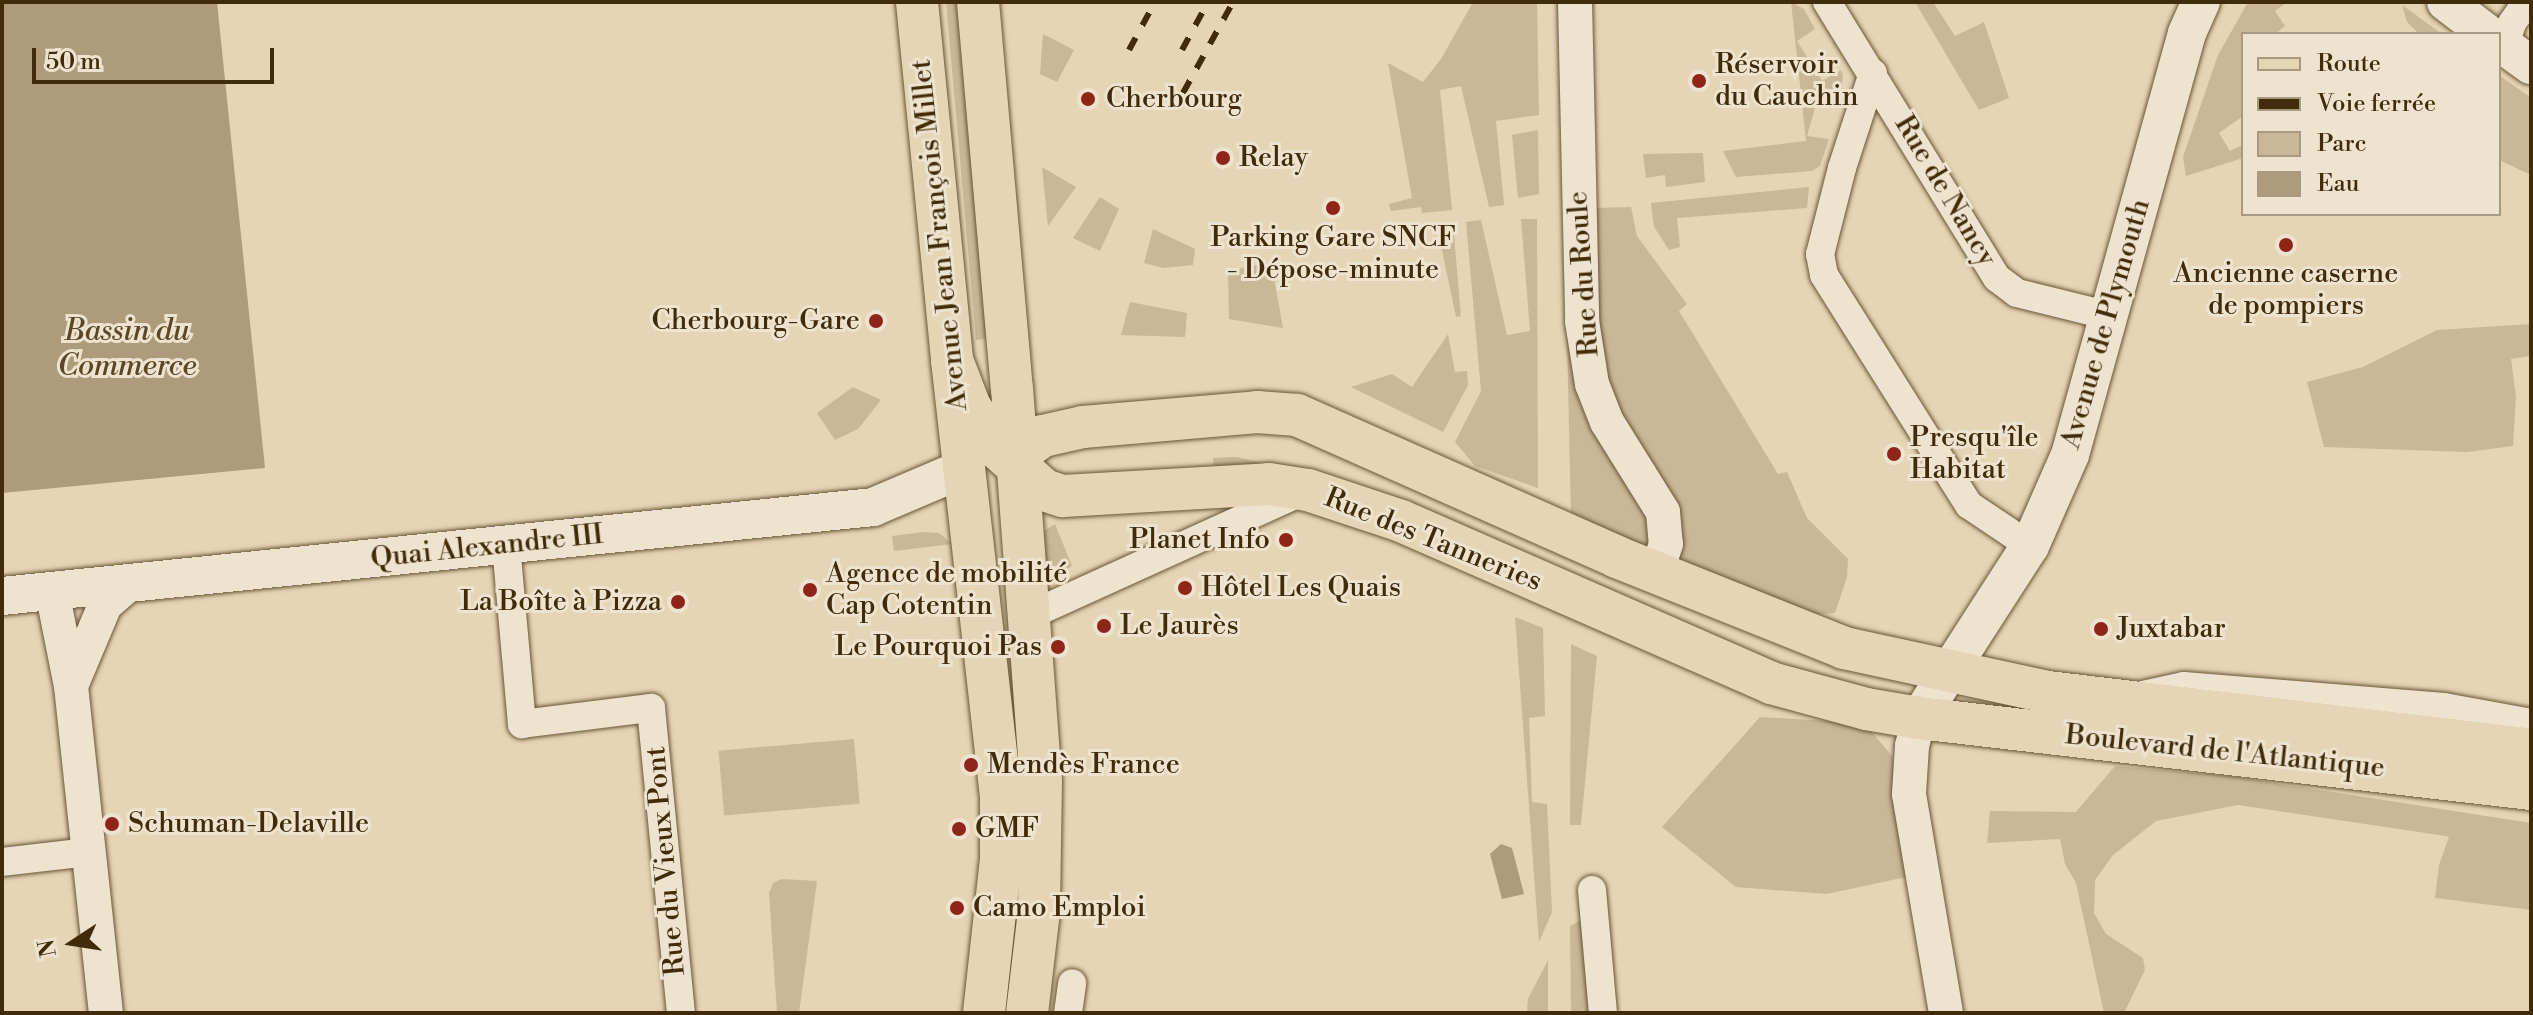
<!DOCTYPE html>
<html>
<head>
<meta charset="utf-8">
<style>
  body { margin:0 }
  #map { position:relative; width:2533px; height:1015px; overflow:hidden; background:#e5d4b5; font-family:"Libre Bodoni",serif }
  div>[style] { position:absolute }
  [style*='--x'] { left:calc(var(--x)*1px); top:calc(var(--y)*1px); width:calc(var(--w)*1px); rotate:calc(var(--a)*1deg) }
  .green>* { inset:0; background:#c9b798; transform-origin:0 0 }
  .water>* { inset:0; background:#ad9b7b }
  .roads { filter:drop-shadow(0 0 2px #695535) drop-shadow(0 0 2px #695535) }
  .minor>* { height:28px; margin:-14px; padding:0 14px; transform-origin:14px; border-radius:14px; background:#eee3cf }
  .tertiary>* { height:34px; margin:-17px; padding:0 17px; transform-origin:17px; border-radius:17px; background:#eee3cf }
  .secondary>* { height:38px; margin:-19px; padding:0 19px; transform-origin:19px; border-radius:19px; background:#eee3cf }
  .primary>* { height:42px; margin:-21px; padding:0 21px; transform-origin:21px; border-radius:21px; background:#e5d4b5 }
  .rail>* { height:6px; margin-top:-3px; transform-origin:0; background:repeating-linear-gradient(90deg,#402b0a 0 14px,transparent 0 28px) }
  .dots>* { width:22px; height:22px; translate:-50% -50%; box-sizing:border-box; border:4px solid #eee3cf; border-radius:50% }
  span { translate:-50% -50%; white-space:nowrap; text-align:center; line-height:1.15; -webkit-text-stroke:6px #eee3cf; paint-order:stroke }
  .poi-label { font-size:28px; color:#402b0a }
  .left { translate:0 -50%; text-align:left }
  .right { translate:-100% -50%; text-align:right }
  .street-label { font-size:28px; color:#402b0a }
  .water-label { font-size:30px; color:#5b4726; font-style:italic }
  .frame { position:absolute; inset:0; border:4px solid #402b0a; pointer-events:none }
  .legend { position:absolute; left:2241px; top:32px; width:260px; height:184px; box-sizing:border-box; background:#eee3cf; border:2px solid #a89980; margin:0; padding:10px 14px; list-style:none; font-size:24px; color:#402b0a }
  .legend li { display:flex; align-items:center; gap:16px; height:40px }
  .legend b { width:40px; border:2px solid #a89980 }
  .north { position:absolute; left:32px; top:903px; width:80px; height:80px; -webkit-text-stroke:6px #eee3cf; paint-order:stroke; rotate:258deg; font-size:22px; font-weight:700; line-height:32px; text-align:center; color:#402b0a }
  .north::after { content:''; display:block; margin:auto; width:28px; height:36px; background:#402b0a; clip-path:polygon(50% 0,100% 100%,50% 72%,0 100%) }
  .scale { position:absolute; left:32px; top:48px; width:242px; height:36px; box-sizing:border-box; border:4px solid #402b0a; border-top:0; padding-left:10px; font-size:24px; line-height:28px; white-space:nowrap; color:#402b0a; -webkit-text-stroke:6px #eee3cf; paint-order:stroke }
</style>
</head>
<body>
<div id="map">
  <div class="green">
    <i style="clip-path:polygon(946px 2px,959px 2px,991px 338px,976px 340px)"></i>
    <i style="clip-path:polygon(1473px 2px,1537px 2px,1539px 115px,1496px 121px,1504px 205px,1489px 207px,1461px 86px,1440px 90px,1452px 210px,1422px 213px,1421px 207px,1391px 211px,1389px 204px,1412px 198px,1388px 63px,1423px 82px,1441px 59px)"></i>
    <i style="clip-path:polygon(1791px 2px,1804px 9px,1815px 29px,1797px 41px,1822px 81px,1841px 70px,1843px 75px,1841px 92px,1821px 87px,1807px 136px,1829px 139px,1820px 166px,1812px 171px,1736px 177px,1723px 151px,1806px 141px)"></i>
    <i style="clip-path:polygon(1915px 2px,1933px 2px,1955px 36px,1984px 22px,2009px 98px,1979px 110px)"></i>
    <i style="clip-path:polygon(2248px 2px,2287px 2px,2275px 11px,2285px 26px,2275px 34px,2243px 34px,2243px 116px,2219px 133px,2230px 151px,2243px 145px,2243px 158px,2186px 176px,2183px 157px,2218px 55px)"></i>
    <i style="clip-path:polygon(2402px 5px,2442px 34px,2419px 34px,2407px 22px)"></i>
    <i style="clip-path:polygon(1043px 34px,1074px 50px,1057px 82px,1040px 74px)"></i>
    <i style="clip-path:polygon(2499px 75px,2531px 98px,2531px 175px,2499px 160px)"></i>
    <i style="clip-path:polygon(1538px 130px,1539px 194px,1518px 198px,1512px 135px)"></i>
    <i style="clip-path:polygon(1703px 153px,1705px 182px,1666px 187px,1665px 175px,1646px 178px,1643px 154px)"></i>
    <i style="clip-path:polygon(1042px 167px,1076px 187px,1048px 226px)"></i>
    <i style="clip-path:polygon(1809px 187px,1807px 208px,1677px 218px,1680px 247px,1669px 250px,1654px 227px,1651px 203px)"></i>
    <i style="clip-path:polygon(1100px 197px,1119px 209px,1100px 251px,1073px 238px)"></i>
    <i style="clip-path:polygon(1631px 207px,1637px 236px,1687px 304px,1679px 311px,1778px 474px,1787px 472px,1807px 518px,1848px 559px,1847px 577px,1835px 613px,1799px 616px,1571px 516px,1567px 340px,1594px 291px,1595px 208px)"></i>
    <i style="clip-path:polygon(1521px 219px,1537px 219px,1538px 488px,1475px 466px,1455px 442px,1481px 391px,1466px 222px,1481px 220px,1507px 335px,1530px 331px)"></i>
    <i style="clip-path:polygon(1453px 224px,1461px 316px,1456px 317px,1437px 226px)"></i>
    <i style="clip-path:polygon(1153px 229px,1195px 249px,1193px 265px,1163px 268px,1144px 263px)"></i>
    <i style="clip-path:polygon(1271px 262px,1283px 328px,1229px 319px,1228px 271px)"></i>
    <i style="clip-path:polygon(1130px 302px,1187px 313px,1185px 337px,1121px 335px)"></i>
    <i style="clip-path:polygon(2531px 324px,2531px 356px,2511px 359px,2516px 397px,2513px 446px,2467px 452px,2324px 447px,2307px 382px,2363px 367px,2437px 330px)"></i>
    <i style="clip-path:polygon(1448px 334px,1455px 372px,1467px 371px,1468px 385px,1443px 432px,1351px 387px,1392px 374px,1412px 387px)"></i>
    <i style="clip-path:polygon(853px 387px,881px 400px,858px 429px,835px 440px,817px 413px)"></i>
    <i style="clip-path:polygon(1236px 457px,1267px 464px,1214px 473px,1213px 458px)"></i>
    <i style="clip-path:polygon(1055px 524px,1072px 566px,1034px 587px,1039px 534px)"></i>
    <i style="clip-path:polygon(925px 532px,939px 533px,952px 544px,894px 551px,892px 536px)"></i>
    <i style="clip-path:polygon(1515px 617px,1543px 628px,1545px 716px,1529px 718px,1532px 802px,1547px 804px,1552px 912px,1539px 942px)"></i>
    <i style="clip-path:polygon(1571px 644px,1597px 656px,1581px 825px,1570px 825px)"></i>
    <i style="clip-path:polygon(1760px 717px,1864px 723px,1892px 756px,1906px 877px,1827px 894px,1736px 887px,1662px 827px)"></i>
    <i style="left:854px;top:739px;width:65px;height:136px;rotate:85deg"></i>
    <i style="clip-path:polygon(2115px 766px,2229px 776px,2531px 823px,2531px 910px,2435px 898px,2439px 865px,2449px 837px,2446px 836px,2238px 805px,2156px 821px,2113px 855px,2095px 880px,2094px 913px,2106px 934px,2143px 958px,2145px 970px,2124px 1013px,2104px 1013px,2076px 883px,2065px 864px,2060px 839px,1987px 843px,1990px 811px,2076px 812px)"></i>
    <i style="clip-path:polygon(782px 879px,817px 881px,799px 1013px,777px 1013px,769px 893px,773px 883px)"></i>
    <i style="clip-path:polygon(1586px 917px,1592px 1013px,1571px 1013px,1570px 926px)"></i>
    <i style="clip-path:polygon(1548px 960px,1548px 1013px,1527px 1013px,1528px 999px)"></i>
  </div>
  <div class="water">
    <i style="clip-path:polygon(2px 2px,217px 2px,265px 468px,2px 493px)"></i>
    <i style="clip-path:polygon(1501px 844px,1512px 848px,1524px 894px,1502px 899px,1490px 854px)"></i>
  </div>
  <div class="roads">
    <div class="minor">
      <i style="--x:1827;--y:2;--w:324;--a:58.4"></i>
      <i style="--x:1997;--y:278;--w:25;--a:37"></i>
      <i style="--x:2017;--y:293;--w:96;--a:13.9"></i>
      <i style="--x:2505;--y:46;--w:24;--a:-73"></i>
      <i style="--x:2512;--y:23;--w:19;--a:-55"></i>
      <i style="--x:2523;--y:7;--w:5;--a:-101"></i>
      <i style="--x:1873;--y:73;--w:100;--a:108.1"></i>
      <i style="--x:1842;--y:168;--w:89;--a:104.3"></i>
      <i style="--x:1820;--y:254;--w:21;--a:79"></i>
      <i style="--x:1824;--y:275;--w:272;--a:57.8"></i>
      <i style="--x:1969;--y:505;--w:73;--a:33.9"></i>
      <i style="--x:506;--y:545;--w:180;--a:84.9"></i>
      <i style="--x:522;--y:724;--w:130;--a:-7.1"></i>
      <i style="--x:651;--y:708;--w:306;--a:84.4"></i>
      <i style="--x:1026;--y:617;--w:303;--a:-24.4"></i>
      <i style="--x:2143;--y:695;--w:42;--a:-12.4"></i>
      <i style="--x:2184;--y:686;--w:261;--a:4.6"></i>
      <i style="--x:2444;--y:707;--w:88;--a:10.4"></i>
      <i style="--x:2;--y:862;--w:88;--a:-6.6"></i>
      <i style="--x:1592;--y:890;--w:123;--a:84.9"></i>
      <i style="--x:1068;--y:1013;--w:30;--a:-82"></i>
    </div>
    <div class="tertiary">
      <i style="--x:1575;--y:2;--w:319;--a:88.7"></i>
      <i style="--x:1582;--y:321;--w:64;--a:81"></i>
      <i style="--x:1592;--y:384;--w:41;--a:68.5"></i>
      <i style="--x:1607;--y:422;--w:106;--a:58.1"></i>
      <i style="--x:1663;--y:512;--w:32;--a:85"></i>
      <i style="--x:1666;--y:544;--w:31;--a:109"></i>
      <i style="--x:52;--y:591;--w:97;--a:78.7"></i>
      <i style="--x:71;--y:686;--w:329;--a:83.9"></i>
      <i style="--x:71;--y:686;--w:88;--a:-67.2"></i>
      <i style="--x:105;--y:605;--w:35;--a:-41"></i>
      <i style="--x:1919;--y:718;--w:29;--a:104"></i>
      <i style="--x:1912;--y:746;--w:48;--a:93.6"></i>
      <i style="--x:1909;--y:794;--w:222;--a:80.4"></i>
    </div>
    <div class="secondary">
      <i style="--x:2446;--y:2;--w:53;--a:37.3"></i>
      <i style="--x:2499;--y:42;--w:39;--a:36"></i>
      <i style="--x:2;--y:596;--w:876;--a:-5.83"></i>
      <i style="--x:873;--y:507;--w:100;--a:-23"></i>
      <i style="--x:1919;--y:718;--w:205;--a:-57.2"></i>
      <i style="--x:2030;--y:546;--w:99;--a:-66.3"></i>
      <i style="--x:2070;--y:455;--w:438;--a:-74.5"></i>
      <i style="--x:2187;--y:33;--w:34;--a:-66"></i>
    </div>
    <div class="primary">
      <i style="--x:917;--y:2;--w:360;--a:84.4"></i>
      <i style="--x:952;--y:360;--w:442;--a:83.6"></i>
      <i style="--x:1001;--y:799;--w:60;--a:90"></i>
      <i style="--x:1001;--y:859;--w:155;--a:96.3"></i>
      <i style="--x:978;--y:2;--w:387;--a:85"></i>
      <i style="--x:1012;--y:388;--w:394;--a:85.8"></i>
      <i style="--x:1041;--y:781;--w:130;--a:90.9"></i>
      <i style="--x:1039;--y:911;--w:103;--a:96.7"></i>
      <i style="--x:952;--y:360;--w:50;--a:69"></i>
      <i style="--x:970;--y:407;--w:48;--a:57"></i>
      <i style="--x:996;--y:447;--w:64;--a:41.9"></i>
      <i style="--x:1044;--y:490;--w:20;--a:18"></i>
      <i style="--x:1063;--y:496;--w:206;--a:-3.3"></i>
      <i style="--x:1269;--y:484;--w:39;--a:9"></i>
      <i style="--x:1308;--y:490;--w:98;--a:18.4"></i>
      <i style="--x:1401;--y:521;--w:404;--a:23.6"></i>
      <i style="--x:1771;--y:683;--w:98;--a:15.3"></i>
      <i style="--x:1866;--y:709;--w:54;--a:9.6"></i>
      <i style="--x:1919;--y:718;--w:616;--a:6.62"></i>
      <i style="--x:1017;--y:463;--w:19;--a:-58"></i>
      <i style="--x:1027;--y:447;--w:19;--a:-35"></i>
      <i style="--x:1043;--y:436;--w:41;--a:-12.7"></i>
      <i style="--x:1083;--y:427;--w:175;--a:-4.9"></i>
      <i style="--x:1257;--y:412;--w:40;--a:4.3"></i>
      <i style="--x:1297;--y:415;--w:350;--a:23.9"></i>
      <i style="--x:1617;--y:557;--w:245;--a:21.8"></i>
      <i style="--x:1844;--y:648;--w:209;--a:12.2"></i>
      <i style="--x:2048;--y:692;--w:486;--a:6.8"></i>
    </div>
  </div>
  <div class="rail">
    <i style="--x:1129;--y:50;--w:55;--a:-61.6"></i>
    <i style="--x:1182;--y:50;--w:55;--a:-61.6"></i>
    <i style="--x:1183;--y:93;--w:104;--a:-61.2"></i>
  </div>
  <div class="dots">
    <i style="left:1699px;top:81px;background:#8f2418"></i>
    <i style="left:1088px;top:99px;background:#8f2418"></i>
    <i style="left:1223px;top:158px;background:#8f2418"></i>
    <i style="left:1333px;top:208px;background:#8f2418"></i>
    <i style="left:2286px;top:245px;background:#8f2418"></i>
    <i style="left:876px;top:321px;background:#8f2418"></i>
    <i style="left:1894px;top:454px;background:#8f2418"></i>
    <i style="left:1286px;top:540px;background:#8f2418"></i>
    <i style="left:1185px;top:588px;background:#8f2418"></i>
    <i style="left:810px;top:590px;background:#8f2418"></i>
    <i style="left:678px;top:602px;background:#8f2418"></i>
    <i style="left:1104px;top:626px;background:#8f2418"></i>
    <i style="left:2101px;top:629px;background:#8f2418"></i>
    <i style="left:1058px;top:647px;background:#8f2418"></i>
    <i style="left:971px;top:765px;background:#8f2418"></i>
    <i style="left:112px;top:824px;background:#8f2418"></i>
    <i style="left:959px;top:829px;background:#8f2418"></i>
    <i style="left:957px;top:908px;background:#8f2418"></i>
  </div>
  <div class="poi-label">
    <span class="left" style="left:1715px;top:81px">Réservoir<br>du Cauchin</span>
    <span class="left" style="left:1106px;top:99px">Cherbourg</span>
    <span class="left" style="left:1239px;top:158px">Relay</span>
    <span style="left:1333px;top:254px">Parking Gare SNCF<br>- Dépose-minute</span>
    <span style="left:2286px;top:290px">Ancienne caserne<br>de pompiers</span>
    <span class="right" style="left:860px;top:321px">Cherbourg-Gare</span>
    <span class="left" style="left:1910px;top:454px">Presqu'île<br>Habitat</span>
    <span class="right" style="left:1270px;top:540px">Planet Info</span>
    <span class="left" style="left:826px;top:590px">Agence de mobilité<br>Cap Cotentin</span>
    <span class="left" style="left:1201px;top:588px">Hôtel Les Quais</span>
    <span class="right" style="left:662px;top:602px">La Boîte à Pizza</span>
    <span class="left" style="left:1120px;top:626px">Le Jaurès</span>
    <span class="left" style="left:2117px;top:629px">Juxtabar</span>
    <span class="right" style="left:1042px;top:647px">Le Pourquoi Pas</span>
    <span class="left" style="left:987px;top:765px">Mendès France</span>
    <span class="left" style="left:128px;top:824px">Schuman-Delaville</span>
    <span class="left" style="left:975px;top:829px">GMF</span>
    <span class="left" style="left:973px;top:908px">Camo Emploi</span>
  </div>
  <div class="street-label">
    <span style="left:1945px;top:191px;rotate:59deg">Rue de Nancy</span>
    <span style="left:940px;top:235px;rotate:-96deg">Avenue Jean François Millet</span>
    <span style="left:1584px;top:274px;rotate:-94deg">Rue du Roule</span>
    <span style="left:2106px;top:324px;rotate:-74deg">Avenue de Plymouth</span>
    <span style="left:1433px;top:540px;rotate:22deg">Rue des Tanneries</span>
    <span style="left:487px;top:547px;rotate:-6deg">Quai Alexandre III</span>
    <span style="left:2225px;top:752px;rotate:6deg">Boulevard de l'Atlantique</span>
    <span style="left:666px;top:861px;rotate:-95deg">Rue du Vieux Pont</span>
  </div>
  <div class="water-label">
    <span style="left:127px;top:348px">Bassin du<br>Commerce</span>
  </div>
  <div class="frame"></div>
  <ul class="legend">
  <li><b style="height:10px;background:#e5d4b5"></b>Route</li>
  <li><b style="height:10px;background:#402b0a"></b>Voie ferrée</li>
  <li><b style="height:22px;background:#c9b798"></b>Parc</li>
  <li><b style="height:22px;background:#ad9b7b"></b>Eau</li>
  </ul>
  <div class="north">N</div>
  <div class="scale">50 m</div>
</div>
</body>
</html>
